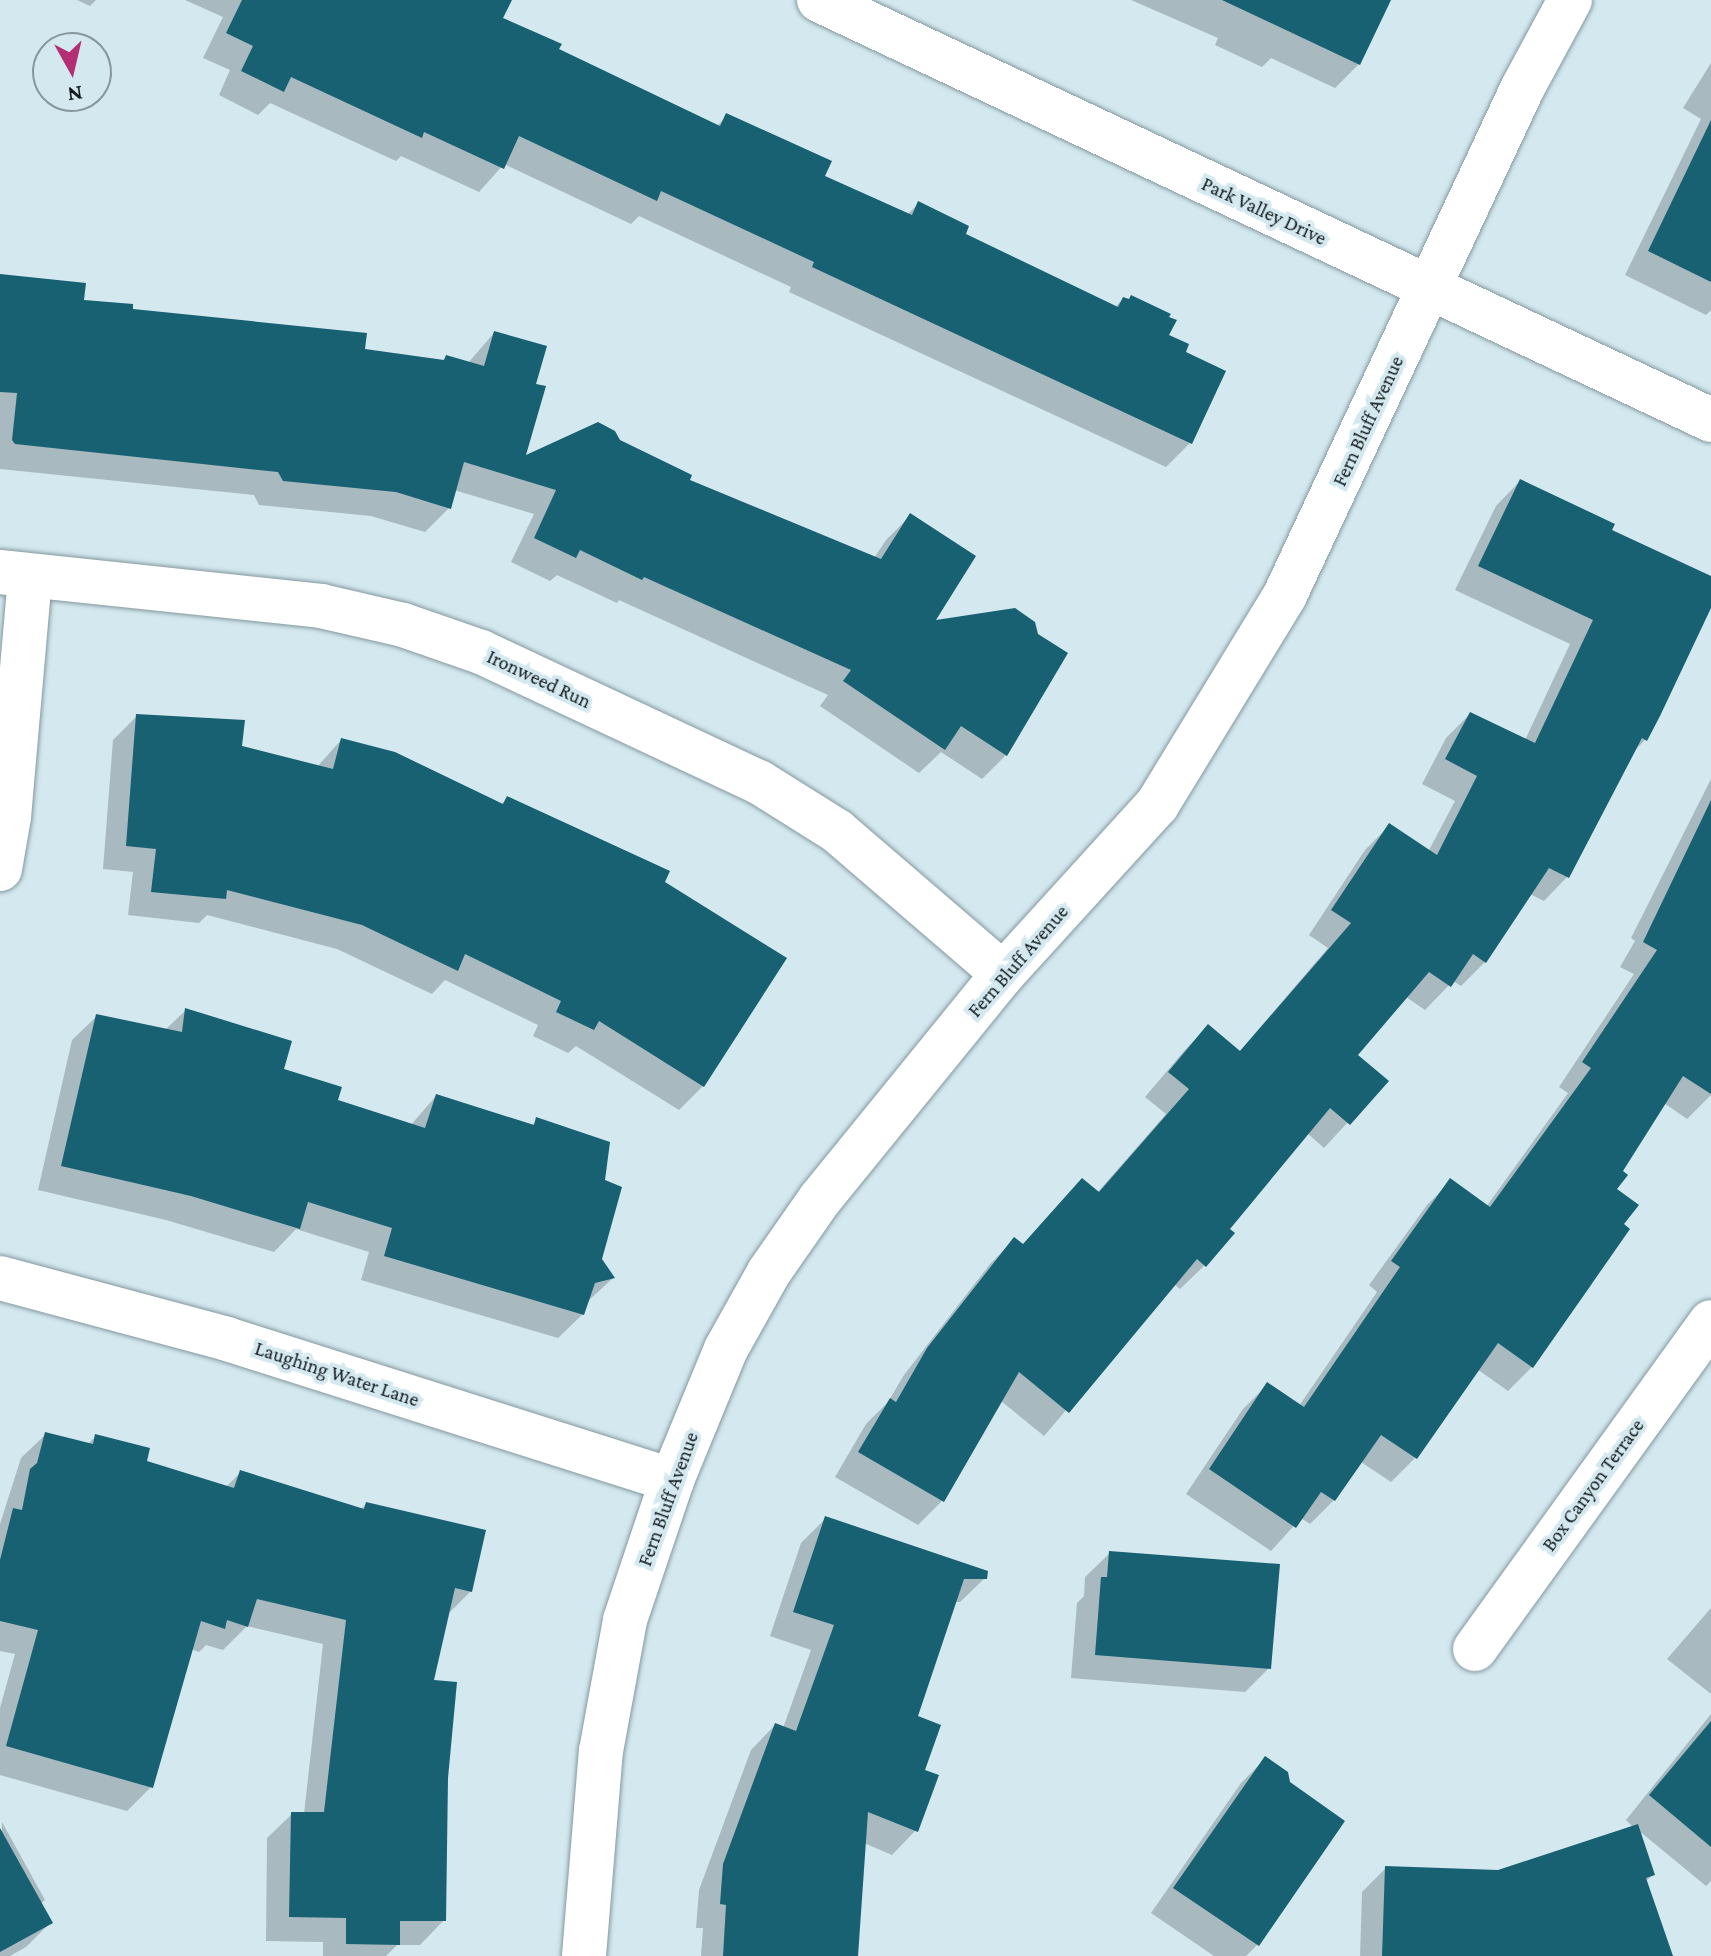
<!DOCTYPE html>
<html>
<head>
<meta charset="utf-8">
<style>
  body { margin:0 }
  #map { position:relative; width:1711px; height:1956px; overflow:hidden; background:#d3e8ef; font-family:"Crimson Pro",serif }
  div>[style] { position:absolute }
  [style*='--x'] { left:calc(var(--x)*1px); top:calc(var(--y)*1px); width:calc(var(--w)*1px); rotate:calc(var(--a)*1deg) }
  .shadow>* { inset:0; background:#0003 }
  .building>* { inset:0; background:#176173 }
  .roads { filter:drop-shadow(0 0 2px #84989e) drop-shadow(0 0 2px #84989e) }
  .street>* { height:44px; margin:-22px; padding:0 22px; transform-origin:22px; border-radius:22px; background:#fff }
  span { translate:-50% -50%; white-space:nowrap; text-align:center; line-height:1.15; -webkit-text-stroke:8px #d3e8ef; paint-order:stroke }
  .street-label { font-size:20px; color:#131b1d }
  .north { position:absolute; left:32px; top:32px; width:80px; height:80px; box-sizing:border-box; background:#d3e8ef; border:2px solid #86969b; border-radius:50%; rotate:172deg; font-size:22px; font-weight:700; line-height:32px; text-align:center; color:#131b1d }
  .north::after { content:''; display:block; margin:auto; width:28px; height:36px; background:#b42e73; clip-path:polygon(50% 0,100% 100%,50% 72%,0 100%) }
</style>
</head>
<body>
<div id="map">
  <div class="shadow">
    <i style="clip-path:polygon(77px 0,96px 0,90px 6px)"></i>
    <i style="clip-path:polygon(185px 0,481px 0,501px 19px,557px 50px,716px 127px,727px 116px,823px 177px,907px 215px,918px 204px,963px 235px,1114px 308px,1123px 299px,1183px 353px,1224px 372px,1190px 443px,1166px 467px,789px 292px,791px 287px,639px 216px,631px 224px,504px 164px,479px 192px,401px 156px,396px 161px,270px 103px,258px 115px,219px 95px,230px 70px,203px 58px,223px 17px)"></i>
    <i style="clip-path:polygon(1131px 0,1389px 0,1359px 64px,1335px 88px,1271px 58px,1262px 67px,1215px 45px,1218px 38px)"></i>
    <i style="clip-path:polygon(1711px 63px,1711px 310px,1706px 315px,1625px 275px,1701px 119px,1683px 108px)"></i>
    <i style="clip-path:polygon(0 276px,82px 301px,131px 311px,441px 362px,446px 357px,468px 363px,494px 333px,534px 385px,523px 458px,618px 442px,687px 481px,874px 558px,886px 540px,910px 516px,932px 622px,1006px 755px,982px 779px,941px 752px,919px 773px,820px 706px,828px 695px,619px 600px,617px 603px,557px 575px,550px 581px,511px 562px,534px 514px,454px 490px,449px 508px,425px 532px,371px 516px,259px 505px,254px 495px,0 469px)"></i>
    <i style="clip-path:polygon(1520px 481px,1610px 531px,1711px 578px,1711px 603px,1645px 740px,1632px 753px,1568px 876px,1544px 901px,1530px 894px,1485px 962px,1461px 986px,1453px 981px,1425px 1010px,1406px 997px,1356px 1055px,1386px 1081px,1324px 1148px,1307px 1133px,1227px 1229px,1205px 1265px,1180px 1289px,1174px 1284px,1044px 1436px,1001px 1401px,942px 1501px,918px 1525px,835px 1477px,866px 1424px,888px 1402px,904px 1375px,990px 1264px,1014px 1240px,1022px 1246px,1097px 1193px,1166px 1114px,1145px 1097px,1184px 1051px,1208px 1026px,1239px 1052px,1328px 948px,1309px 935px,1365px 850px,1389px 826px,1428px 852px,1455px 801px,1422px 784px,1446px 738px,1470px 714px,1525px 740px,1570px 644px,1455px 590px,1496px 506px)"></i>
    <i style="clip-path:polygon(137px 716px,317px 767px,341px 740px,501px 805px,507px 798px,662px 882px,703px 1086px,679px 1110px,576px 1046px,568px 1053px,533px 1036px,538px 1025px,445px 980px,432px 994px,337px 949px,207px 915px,199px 923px,128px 915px,133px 872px,103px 869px,113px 740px)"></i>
    <i style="clip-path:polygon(1711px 779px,1711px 1095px,1687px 1119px,1664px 1103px,1620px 1172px,1614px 1190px,1622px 1224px,1589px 1281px,1592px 1284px,1532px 1367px,1508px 1391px,1477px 1369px,1415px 1458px,1391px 1482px,1361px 1462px,1334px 1500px,1310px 1524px,1301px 1518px,1271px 1551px,1186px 1494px,1243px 1409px,1267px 1385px,1299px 1406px,1377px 1292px,1369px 1285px,1427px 1205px,1451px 1181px,1486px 1207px,1568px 1093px,1559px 1087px,1634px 974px,1620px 967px,1635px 941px,1631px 938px)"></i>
    <i style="clip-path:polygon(186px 1010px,336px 1102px,410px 1126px,436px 1096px,531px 1126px,537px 1120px,602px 1182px,599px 1260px,613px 1278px,587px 1302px,583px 1314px,558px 1338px,361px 1280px,369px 1252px,296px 1229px,274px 1252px,166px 1220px,38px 1190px,72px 1040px,97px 1016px,165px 1030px)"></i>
    <i style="clip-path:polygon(46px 1434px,87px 1445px,96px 1436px,144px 1462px,226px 1487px,241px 1472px,360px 1510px,366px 1504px,471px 1591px,447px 1615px,432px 1682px,446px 1778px,444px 1920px,420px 1945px,397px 1945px,386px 1956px,323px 1956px,323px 1942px,266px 1941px,267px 1838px,292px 1814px,304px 1814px,323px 1644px,247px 1626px,223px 1650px,206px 1645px,199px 1652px,191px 1649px,151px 1787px,127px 1811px,0 1775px,0 1708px,15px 1654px,0 1651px,0 1524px,21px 1458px)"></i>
    <i style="clip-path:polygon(825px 1519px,985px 1578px,960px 1602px,954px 1602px,916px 1718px,922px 1772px,916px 1830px,892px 1855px,864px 1843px,856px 1956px,701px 1956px,703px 1928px,696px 1928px,699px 1890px,751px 1750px,775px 1725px,783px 1728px,811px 1650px,770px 1636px,801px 1543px)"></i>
    <i style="clip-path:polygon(1110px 1553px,1269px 1668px,1245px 1692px,1071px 1678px,1077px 1603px,1084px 1596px,1085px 1577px)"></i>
    <i style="clip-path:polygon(1711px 1608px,1711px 1694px,1667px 1659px)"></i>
    <i style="clip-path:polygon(1711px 1714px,1711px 1881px,1706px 1886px,1638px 1830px,1653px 1875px,1645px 1882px,1671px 1956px,1507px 1956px,1634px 1828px,1626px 1820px)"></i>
    <i style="clip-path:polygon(1265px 1759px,1288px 1783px,1343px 1821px,1257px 1945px,1246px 1956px,1214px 1956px,1151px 1913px,1241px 1783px)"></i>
    <i style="clip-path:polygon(2px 1822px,45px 1900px,40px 1904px,50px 1923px,26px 1947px,10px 1956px,0 1956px)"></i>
    <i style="clip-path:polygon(1386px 1868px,1475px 1956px,1360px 1956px,1362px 1892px)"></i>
  </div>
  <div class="building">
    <i style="clip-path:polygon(242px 0,512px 0,503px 18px,562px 44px,559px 49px,720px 126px,726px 113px,832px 161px,825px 176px,912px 215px,918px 201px,969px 226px,966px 234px,1118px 307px,1123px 297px,1129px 299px,1131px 295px,1171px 314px,1169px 317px,1177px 320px,1169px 335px,1189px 344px,1186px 352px,1226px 371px,1192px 444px,812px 267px,814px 262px,661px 191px,657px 201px,519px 136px,504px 169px,424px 132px,422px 138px,291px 77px,284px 92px,241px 71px,253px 46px,226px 33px)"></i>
    <i style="clip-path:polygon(1222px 0,1391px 0,1360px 65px)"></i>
    <i style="clip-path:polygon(1711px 120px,1711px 282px,1648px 251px)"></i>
    <i style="clip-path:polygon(0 274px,86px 283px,84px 300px,133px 304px,133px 309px,367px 333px,365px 349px,444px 360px,446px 355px,484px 366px,494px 331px,547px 346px,536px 384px,546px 386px,526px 455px,598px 422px,615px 431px,620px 440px,692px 475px,690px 480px,881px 559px,910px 513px,976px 556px,936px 620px,1015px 608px,1035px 622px,1038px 634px,1068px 653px,1007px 756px,961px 726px,945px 750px,843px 681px,851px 670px,644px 577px,642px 580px,580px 550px,576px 558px,534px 538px,556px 490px,464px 462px,451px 509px,396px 492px,283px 481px,278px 472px,15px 444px,12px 440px,17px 393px,0 392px)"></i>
    <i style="clip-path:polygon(1520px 479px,1615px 524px,1612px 530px,1711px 576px,1711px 608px,1660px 716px,1647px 741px,1642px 738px,1569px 878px,1549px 868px,1486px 963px,1473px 954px,1451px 987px,1429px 972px,1358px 1055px,1389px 1081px,1350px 1125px,1330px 1108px,1230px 1229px,1235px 1233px,1206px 1267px,1197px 1259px,1069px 1413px,1019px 1372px,944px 1502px,858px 1452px,890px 1398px,896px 1402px,927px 1348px,1014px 1237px,1023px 1244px,1082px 1178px,1099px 1192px,1189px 1089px,1168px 1072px,1208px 1024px,1240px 1051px,1351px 923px,1331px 910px,1389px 823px,1437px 855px,1477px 776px,1445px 759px,1470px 712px,1535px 743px,1593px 620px,1478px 566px)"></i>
    <i style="clip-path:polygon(136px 714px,245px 720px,242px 746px,333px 769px,341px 738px,395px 752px,503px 804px,507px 796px,670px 871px,665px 882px,787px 958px,704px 1087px,599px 1021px,594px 1030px,556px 1012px,561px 1001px,465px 954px,458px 971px,362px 925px,227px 890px,226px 899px,151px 892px,156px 849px,126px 846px)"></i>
    <i style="clip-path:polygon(1711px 800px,1711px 1094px,1683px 1076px,1623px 1171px,1628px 1175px,1617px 1189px,1639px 1205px,1624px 1224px,1630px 1229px,1533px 1368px,1498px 1343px,1417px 1459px,1381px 1435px,1335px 1501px,1321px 1492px,1296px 1528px,1209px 1469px,1267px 1382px,1304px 1407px,1400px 1267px,1391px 1261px,1450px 1178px,1490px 1207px,1591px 1068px,1582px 1062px,1657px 950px,1643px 942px)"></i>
    <i style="clip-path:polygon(185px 1008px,292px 1041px,284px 1069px,342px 1087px,338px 1100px,425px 1128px,436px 1094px,534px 1125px,536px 1117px,610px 1142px,605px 1180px,622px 1187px,602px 1259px,615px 1278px,595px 1283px,584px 1315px,384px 1256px,392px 1228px,308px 1202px,300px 1229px,191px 1196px,61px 1166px,96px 1014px,182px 1032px)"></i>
    <i style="clip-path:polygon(45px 1432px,93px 1444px,95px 1434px,150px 1448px,147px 1461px,234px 1488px,240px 1470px,364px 1509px,366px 1502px,486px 1530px,472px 1592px,455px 1588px,434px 1680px,457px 1682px,448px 1778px,446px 1921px,400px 1921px,400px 1945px,346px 1944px,346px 1918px,289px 1917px,291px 1812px,324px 1812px,346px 1620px,257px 1599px,248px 1627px,227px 1620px,225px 1629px,201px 1621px,153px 1788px,6px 1746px,38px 1630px,0 1621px,0 1560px,13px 1508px,22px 1510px,30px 1469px,37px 1463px)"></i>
    <i style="clip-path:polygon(825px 1516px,988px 1571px,987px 1579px,964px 1579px,918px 1716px,941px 1725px,925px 1770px,939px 1775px,918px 1832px,868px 1812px,858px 1956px,723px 1956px,726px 1905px,720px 1904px,723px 1864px,775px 1723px,796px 1731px,834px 1625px,793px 1612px)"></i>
    <i style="clip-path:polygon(1109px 1551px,1280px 1564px,1271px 1669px,1095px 1655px,1101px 1577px,1107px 1577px)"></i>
    <i style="clip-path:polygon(1711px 1721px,1711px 1847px,1649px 1795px)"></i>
    <i style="clip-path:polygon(1265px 1756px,1288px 1772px,1290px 1782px,1345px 1821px,1259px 1946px,1173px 1888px)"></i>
    <i style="clip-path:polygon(1638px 1824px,1655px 1875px,1646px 1878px,1673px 1956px,1382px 1956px,1385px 1866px,1498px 1870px)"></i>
    <i style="clip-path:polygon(0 1828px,53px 1923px,0 1952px)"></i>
  </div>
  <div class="roads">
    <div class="street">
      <i style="--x:819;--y:0;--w:986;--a:25.21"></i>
      <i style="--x:0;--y:572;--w:323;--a:6"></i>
      <i style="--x:321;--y:606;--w:84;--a:13"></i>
      <i style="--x:403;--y:625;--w:83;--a:19.1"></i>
      <i style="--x:481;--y:652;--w:307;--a:25.1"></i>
      <i style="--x:759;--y:782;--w:92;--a:32.1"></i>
      <i style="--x:837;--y:831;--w:219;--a:40.7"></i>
      <i style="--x:0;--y:869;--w:53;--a:-80.2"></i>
      <i style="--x:9;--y:817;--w:242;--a:-85"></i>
      <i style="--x:0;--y:1278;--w:235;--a:15"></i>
      <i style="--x:227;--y:1339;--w:467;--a:17.6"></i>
      <i style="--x:1475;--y:1649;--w:403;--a:-54.2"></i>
      <i style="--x:584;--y:1956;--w:206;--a:-85.3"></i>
      <i style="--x:601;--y:1751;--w:133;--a:-79.6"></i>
      <i style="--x:625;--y:1620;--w:148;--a:-71.4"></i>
      <i style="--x:672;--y:1480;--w:142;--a:-67.6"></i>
      <i style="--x:726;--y:1349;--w:88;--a:-60.8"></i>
      <i style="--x:769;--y:1272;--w:89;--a:-55.1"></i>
      <i style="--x:820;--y:1199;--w:290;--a:-50.9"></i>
      <i style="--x:1003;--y:974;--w:229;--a:-47.7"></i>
      <i style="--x:1157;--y:805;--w:246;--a:-58.6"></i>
      <i style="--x:1285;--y:595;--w:561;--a:-64.9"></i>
      <i style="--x:1523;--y:87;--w:99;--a:-61.6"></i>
    </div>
  </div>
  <div class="street-label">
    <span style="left:1264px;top:211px;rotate:25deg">Park Valley Drive</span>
    <span style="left:1368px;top:421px;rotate:-65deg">Fern Bluff Avenue</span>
    <span style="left:539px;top:679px;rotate:25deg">Ironweed Run</span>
    <span style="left:1018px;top:961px;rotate:-49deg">Fern Bluff Avenue</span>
    <span style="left:337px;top:1374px;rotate:18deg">Laughing Water Lane</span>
    <span style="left:1593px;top:1485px;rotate:-54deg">Box Canyon Terrace</span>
    <span style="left:668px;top:1499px;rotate:-70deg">Fern Bluff Avenue</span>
  </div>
  <div class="north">N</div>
</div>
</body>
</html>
